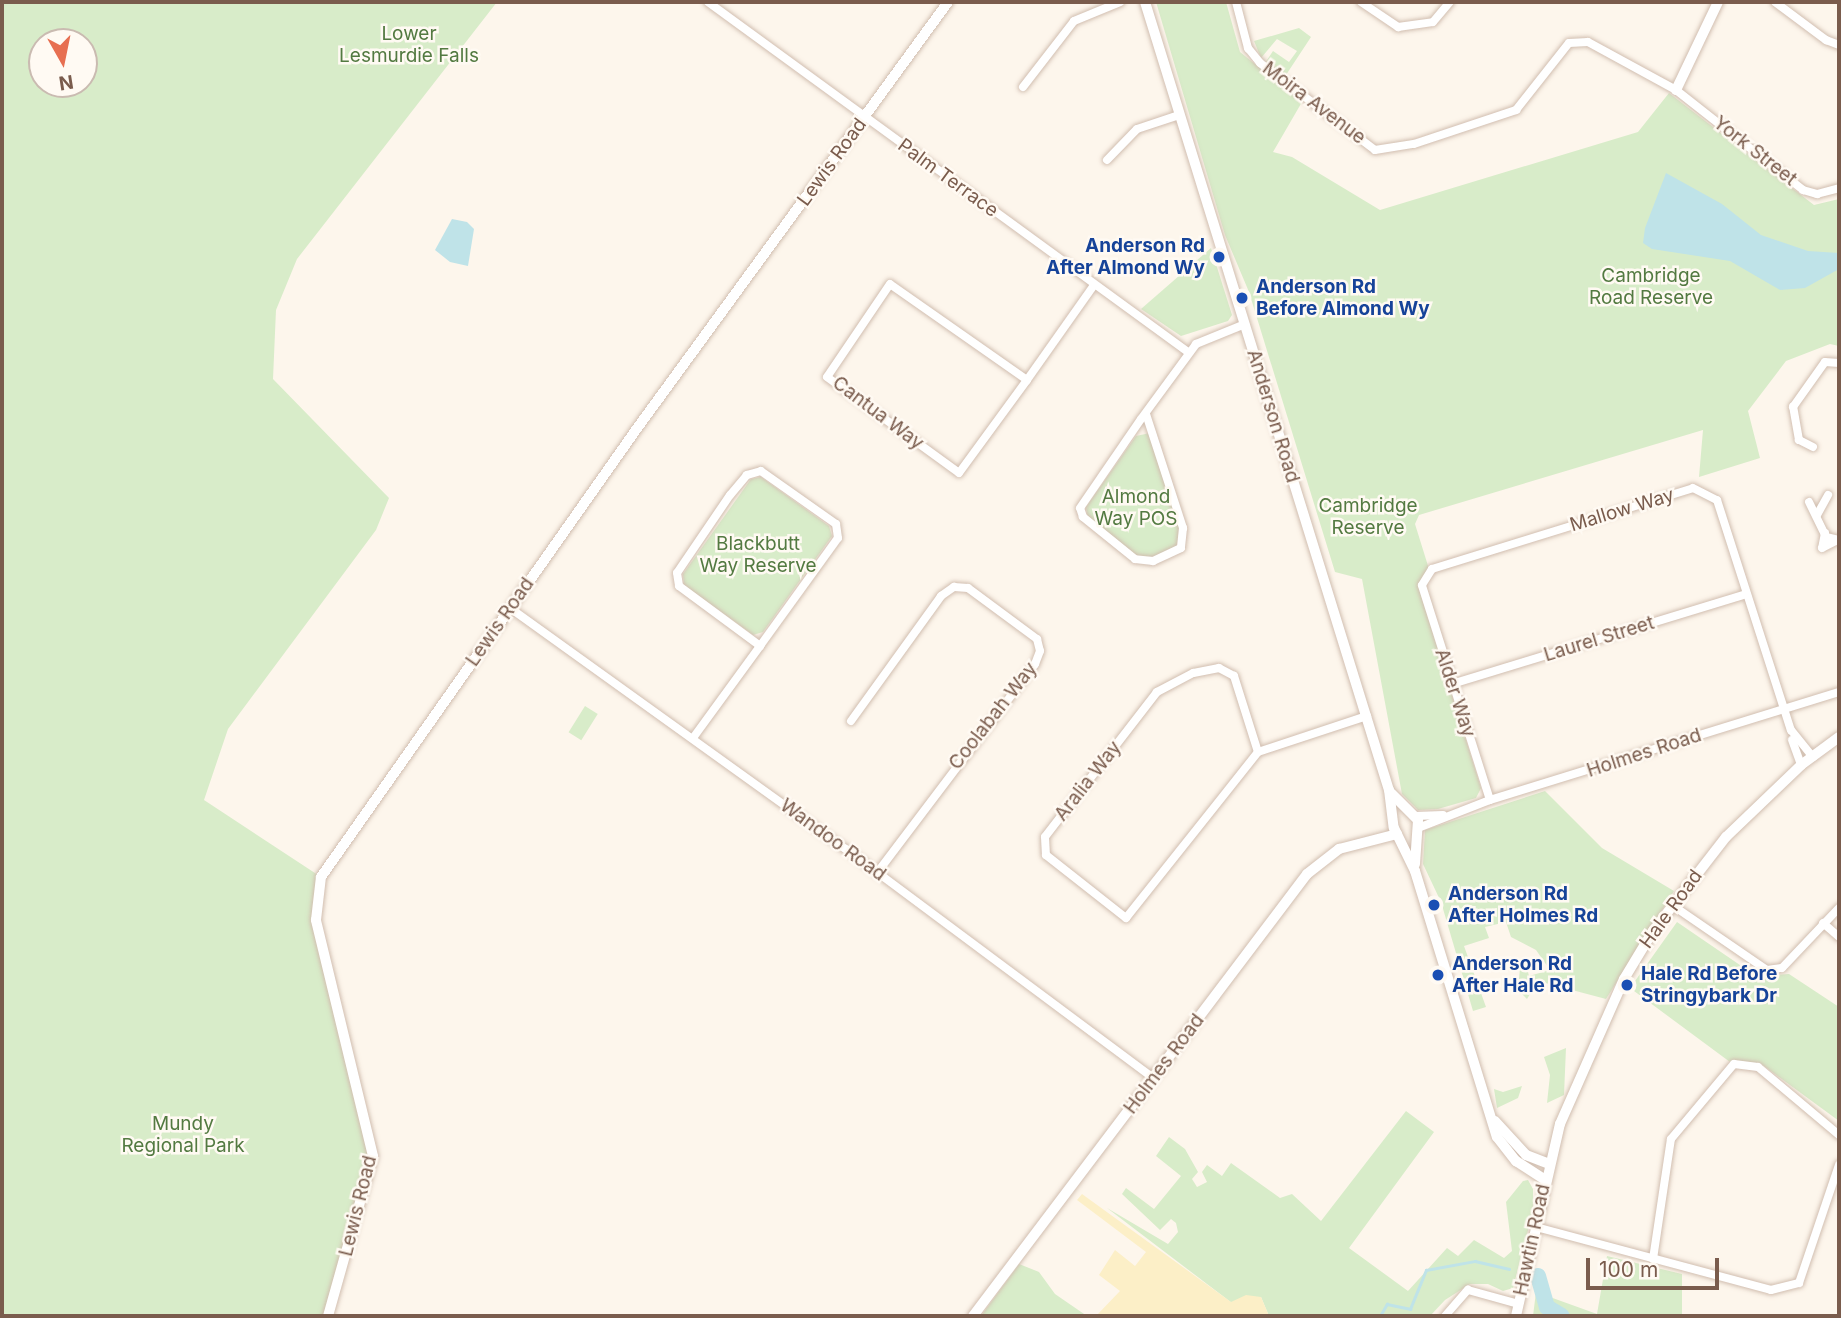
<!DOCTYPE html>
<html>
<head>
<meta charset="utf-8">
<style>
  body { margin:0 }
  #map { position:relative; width:1841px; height:1318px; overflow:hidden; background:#fdf6ec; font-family:Inter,sans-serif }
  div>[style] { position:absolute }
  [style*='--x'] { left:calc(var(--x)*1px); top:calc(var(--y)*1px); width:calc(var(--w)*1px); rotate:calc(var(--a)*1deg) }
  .green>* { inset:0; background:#d8ecc9; transform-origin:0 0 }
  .sand>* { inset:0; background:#fcefc7 }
  .water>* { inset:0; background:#bfe3e8 }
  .stream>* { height:2.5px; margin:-1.25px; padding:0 1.25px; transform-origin:1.25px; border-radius:1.25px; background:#bfe3e8 }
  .river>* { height:16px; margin:-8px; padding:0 8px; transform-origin:8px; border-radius:8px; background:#bfe3e8 }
  .roads { filter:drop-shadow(0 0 2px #d1beb0) drop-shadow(0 0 2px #d1beb0) }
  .minor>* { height:8px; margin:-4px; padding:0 4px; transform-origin:4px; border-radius:4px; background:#fff }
  .tertiary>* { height:10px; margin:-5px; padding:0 5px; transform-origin:5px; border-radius:5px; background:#fff }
  .secondary>* { height:10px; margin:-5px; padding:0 5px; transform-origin:5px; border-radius:5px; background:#fff }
  .dots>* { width:19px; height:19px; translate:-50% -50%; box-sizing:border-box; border:4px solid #fffaf3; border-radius:50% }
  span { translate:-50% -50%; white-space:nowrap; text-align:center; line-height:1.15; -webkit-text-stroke:5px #fffaf3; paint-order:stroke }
  .park-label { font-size:19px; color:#537a41 }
  .street-label { font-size:19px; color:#7a5c4d }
  .transit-label { font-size:19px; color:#164399; font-weight:700 }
  .right { translate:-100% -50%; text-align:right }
  .left { translate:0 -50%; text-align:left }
  .frame { position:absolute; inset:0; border:4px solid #7a5c4d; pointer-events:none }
  .north { position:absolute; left:28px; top:28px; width:70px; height:70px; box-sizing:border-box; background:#fffaf3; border:2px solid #cabbb1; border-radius:50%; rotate:171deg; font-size:19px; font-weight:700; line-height:28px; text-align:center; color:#7a5c4d }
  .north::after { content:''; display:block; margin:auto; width:24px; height:32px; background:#e76f51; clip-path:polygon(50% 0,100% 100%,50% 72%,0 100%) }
  .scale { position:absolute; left:1586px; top:1258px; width:133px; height:32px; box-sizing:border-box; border:4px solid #7a5c4d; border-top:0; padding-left:9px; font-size:21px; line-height:24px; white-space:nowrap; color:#7a5c4d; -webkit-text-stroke:5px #fffaf3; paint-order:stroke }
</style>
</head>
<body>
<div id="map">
  <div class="green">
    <i style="clip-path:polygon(evenodd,2px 2px,497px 2px,297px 259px,276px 310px,273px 379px,389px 498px,376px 530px,228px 729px,204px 800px,321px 877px,316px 899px,373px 1156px,328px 1316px,2px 1316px,2px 2px,42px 42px,84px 42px,84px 84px,42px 84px,42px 42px)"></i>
    <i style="clip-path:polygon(1156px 2px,1226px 2px,1240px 52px,1302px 102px,1273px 152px,1292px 157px,1380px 210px,1638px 132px,1669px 93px,1814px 205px,1839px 199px,1839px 346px,1830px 344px,1786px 361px,1748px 411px,1760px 458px,1699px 477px,1703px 430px,1419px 515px,1415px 524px,1429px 569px,1418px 586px,1481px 788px,1476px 798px,1438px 809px,1418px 810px,1402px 794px,1362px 579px,1335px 572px,1249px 292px,1225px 235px)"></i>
    <i style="clip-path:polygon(1299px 28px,1311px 37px,1284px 78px,1265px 63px,1273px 51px,1289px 62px,1297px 51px,1277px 39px,1261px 58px,1254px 41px)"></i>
    <i style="clip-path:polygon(1211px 248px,1232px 315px,1228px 321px,1181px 336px,1141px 309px)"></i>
    <i style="clip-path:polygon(1150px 433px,1183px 528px,1181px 548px,1171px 556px,1135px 559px,1088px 519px,1086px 507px,1136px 436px)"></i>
    <i style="clip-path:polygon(761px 477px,829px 526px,832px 536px,763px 632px,753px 635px,684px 585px,683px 574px,751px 479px)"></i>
    <i style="left:585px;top:706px;width:15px;height:31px;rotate:32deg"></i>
    <i style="clip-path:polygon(1545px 791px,1602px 848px,1674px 891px,1606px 999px,1538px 981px,1527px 999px,1518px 990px,1520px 968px,1527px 968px,1529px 976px,1550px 970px,1536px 950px,1511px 937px,1506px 922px,1485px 927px,1489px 938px,1464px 946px,1486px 1007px,1473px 1011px,1441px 902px,1423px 864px,1425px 830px)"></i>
    <i style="clip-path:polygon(1677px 922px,1756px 976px,1789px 974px,1839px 1007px,1839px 1121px,1760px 1063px,1730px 1062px,1630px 988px)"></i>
    <i style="clip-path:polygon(1566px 1048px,1564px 1095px,1547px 1103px,1550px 1075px,1544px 1057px)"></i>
    <i style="clip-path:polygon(1522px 1086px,1518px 1098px,1497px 1108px,1494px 1089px,1503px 1092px)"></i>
    <i style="clip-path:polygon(1406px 1111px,1434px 1132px,1349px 1248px,1408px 1291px,1447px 1248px,1458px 1256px,1474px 1240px,1504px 1258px,1512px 1251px,1506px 1202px,1523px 1181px,1528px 1180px,1533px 1189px,1533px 1211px,1513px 1288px,1503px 1291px,1488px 1284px,1470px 1284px,1445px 1300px,1430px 1316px,1269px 1316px,1261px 1297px,1232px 1303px,1107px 1208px,1168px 1244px,1178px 1232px,1176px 1223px,1171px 1219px,1160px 1230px,1122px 1194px,1126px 1188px,1154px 1209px,1181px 1176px,1156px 1156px,1169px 1137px,1185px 1149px,1198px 1172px,1192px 1179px,1197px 1187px,1207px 1182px,1202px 1172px,1207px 1165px,1222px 1176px,1231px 1163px,1280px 1198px,1292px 1194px,1321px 1221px)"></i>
    <i style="clip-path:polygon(1607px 1256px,1682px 1274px,1682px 1316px,1533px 1316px,1536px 1292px,1597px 1314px)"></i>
    <i style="clip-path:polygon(1019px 1264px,1039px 1272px,1055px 1294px,1087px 1316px,981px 1316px)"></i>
  </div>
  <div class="sand">
    <i style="clip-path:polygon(1082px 1194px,1231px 1302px,1246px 1295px,1261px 1297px,1269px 1316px,1096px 1316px,1120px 1291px,1099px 1275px,1115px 1250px,1135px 1266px,1146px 1252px,1077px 1200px)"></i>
  </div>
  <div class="water">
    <i style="clip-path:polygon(1666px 173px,1722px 204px,1761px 235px,1808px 251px,1839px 253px,1839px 269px,1805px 288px,1780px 290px,1730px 261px,1652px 249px,1643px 243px,1645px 228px)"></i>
    <i style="clip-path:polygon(452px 219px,467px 222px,474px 229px,468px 266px,450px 262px,435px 250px)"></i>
  </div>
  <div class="stream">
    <i style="--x:1380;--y:1316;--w:14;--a:-60"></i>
    <i style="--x:1387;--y:1304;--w:24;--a:12"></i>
    <i style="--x:1410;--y:1309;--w:42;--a:-67.7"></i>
    <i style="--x:1426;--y:1270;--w:50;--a:-10.4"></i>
    <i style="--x:1475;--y:1261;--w:35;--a:13"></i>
  </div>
  <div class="river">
    <i style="--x:1538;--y:1276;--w:32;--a:74"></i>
    <i style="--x:1547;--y:1307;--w:17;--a:31"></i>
  </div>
  <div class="roads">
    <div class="minor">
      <i style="--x:708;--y:2;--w:594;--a:36.1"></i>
      <i style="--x:1236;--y:2;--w:48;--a:75.4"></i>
      <i style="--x:1248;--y:48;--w:19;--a:51"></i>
      <i style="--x:1260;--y:63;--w:144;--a:37.1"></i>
      <i style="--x:1375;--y:150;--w:39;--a:-9"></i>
      <i style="--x:1414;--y:144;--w:108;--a:-18.4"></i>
      <i style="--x:1516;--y:110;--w:85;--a:-51.7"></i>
      <i style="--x:1569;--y:43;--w:19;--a:-3"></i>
      <i style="--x:1588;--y:42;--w:100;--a:28.6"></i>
      <i style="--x:1676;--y:90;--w:162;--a:38.2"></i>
      <i style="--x:1803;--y:190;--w:15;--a:16"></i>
      <i style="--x:1817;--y:194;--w:23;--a:-15"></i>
      <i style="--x:1361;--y:2;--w:45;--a:34"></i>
      <i style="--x:1398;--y:27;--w:35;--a:-8"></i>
      <i style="--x:1433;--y:22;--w:26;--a:-50"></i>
      <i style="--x:1775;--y:2;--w:64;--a:36.7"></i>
      <i style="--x:1826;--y:40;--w:14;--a:21"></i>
      <i style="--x:1023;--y:87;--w:83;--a:-52.3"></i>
      <i style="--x:1074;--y:21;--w:50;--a:-22.4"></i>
      <i style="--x:1107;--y:160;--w:43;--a:-45.9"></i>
      <i style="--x:1137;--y:129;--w:44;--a:-18.4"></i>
      <i style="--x:1027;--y:380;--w:167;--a:-145"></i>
      <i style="--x:890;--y:284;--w:112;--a:124.1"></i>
      <i style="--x:827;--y:377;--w:163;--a:36"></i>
      <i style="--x:959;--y:473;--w:115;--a:-53.8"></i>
      <i style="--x:1027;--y:380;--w:116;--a:-54.8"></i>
      <i style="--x:1146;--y:414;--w:120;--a:72"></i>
      <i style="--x:1183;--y:528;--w:20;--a:96"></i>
      <i style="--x:1181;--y:548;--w:31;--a:155"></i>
      <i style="--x:1153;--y:561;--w:18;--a:-174"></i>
      <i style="--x:1135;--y:559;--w:67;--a:-141.1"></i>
      <i style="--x:1083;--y:517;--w:9;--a:-108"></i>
      <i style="--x:1080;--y:508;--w:108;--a:-55.6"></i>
      <i style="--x:1141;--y:419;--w:93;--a:-53.7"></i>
      <i style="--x:1196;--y:344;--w:53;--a:-22.2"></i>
      <i style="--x:1813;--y:447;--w:16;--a:-153"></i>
      <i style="--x:1799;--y:440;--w:34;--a:-100"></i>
      <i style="--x:1793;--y:407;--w:55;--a:-54.6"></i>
      <i style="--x:1825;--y:362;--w:14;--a:4"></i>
      <i style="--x:1809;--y:502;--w:39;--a:64"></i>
      <i style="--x:1826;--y:537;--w:13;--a:13"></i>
      <i style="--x:1817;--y:515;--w:23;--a:-61"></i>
      <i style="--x:1825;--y:533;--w:15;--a:101"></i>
      <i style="--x:1822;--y:548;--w:16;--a:-27"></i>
      <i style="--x:510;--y:608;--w:413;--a:35.7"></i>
      <i style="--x:846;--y:849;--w:383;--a:36.7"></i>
      <i style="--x:1452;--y:684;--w:307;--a:-17"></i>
      <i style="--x:851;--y:721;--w:154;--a:-54.2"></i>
      <i style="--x:941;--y:596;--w:16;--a:-35"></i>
      <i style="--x:954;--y:587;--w:14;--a:4"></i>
      <i style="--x:968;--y:588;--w:86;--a:36.5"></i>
      <i style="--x:1037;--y:639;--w:12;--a:76"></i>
      <i style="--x:1040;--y:651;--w:14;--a:111"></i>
      <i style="--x:1035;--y:664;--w:262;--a:127.1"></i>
      <i style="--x:693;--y:738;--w:114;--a:-53.9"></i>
      <i style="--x:760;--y:646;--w:133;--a:-54.2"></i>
      <i style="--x:838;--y:538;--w:14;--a:-98"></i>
      <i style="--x:836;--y:524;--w:92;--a:-144.8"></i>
      <i style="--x:761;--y:471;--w:15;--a:164"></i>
      <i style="--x:747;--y:475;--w:26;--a:130"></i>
      <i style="--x:730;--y:495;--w:94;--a:124.2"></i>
      <i style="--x:677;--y:573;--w:13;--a:81"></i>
      <i style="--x:679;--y:586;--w:101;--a:36.5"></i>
      <i style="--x:1792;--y:740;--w:27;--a:70"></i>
      <i style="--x:1258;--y:752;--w:80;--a:-107.5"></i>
      <i style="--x:1234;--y:676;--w:17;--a:-152"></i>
      <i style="--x:1219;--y:668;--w:26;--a:169"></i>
      <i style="--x:1193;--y:673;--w:41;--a:152.2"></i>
      <i style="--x:1157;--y:692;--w:183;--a:127.7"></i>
      <i style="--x:1045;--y:837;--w:18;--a:87"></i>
      <i style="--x:1046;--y:855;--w:102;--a:38.2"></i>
      <i style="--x:1126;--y:918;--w:212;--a:-51.5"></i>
      <i style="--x:1258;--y:752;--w:115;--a:-18.3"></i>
      <i style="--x:1490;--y:800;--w:225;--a:-107.6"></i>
      <i style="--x:1422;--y:585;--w:19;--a:-58"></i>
      <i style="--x:1432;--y:569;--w:273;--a:-17.2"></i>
      <i style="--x:1693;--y:488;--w:27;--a:27"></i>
      <i style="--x:1717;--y:500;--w:242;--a:72.2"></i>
      <i style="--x:1791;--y:730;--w:35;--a:51"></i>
      <i style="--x:1415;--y:816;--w:28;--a:-2"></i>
      <i style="--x:1418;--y:828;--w:77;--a:-21.3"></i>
      <i style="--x:1490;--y:800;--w:365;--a:-17.2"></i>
      <i style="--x:1672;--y:905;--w:115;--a:34.4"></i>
      <i style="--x:1767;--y:970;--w:15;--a:-8"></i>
      <i style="--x:1782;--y:968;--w:83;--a:-46.5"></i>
      <i style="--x:1823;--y:923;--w:21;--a:41"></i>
      <i style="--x:1536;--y:1227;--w:243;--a:15"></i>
      <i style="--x:1771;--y:1290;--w:29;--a:-14"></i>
      <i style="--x:1799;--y:1283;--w:125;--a:-71.3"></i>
      <i style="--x:1653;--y:1259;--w:121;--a:-81.5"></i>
      <i style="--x:1671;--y:1139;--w:98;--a:-50"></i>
      <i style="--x:1734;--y:1064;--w:24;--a:7"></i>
      <i style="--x:1758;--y:1067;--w:106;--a:40"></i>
      <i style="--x:1445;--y:1316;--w:35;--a:-49"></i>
      <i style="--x:1468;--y:1290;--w:53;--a:15.4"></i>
    </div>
    <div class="tertiary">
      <i style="--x:1145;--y:2;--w:825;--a:72.8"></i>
      <i style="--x:1389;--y:790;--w:38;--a:83"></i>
      <i style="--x:1394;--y:828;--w:48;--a:64"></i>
      <i style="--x:1415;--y:871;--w:278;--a:72.9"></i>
      <i style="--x:1497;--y:1137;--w:31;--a:52"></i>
      <i style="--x:1516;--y:1161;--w:35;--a:33"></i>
      <i style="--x:1676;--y:90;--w:98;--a:-64.5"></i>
      <i style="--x:1391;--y:793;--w:38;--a:45"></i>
      <i style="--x:1418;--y:820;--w:44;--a:93.9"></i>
      <i style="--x:1495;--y:1121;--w:46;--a:47.6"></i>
      <i style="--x:1526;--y:1155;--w:25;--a:21"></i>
      <i style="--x:328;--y:1316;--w:166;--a:-74.3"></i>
      <i style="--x:373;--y:1156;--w:243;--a:-103.6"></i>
      <i style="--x:316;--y:920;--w:43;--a:-83.4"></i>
      <i style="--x:321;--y:877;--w:550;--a:-54.84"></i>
      <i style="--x:638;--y:427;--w:526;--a:-53.89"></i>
      <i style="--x:973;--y:1316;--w:554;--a:-52.92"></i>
      <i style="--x:1307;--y:874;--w:41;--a:-38"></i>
      <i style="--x:1339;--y:849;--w:60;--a:-14.5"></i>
    </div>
    <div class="secondary">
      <i style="--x:1516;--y:1316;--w:197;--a:-77.1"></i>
      <i style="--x:1560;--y:1124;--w:158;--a:-66.2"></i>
      <i style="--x:1624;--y:979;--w:56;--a:-58.9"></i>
      <i style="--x:1653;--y:931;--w:119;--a:-52.2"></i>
      <i style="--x:1726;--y:837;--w:104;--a:-43.8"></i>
      <i style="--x:1801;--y:765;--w:47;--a:-36.4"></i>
    </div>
  </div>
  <div class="dots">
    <i style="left:1219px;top:257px;background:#1a4fb4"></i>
    <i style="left:1242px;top:298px;background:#1a4fb4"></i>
    <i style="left:1434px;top:905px;background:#1a4fb4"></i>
    <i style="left:1438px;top:975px;background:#1a4fb4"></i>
    <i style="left:1627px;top:985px;background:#1a4fb4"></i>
  </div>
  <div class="park-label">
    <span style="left:409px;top:45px">Lower<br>Lesmurdie Falls</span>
    <span style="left:1651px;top:287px">Cambridge<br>Road Reserve</span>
    <span style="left:1136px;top:508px">Almond<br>Way POS</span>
    <span style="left:1368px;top:517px">Cambridge<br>Reserve</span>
    <span style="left:758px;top:555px">Blackbutt<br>Way Reserve</span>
    <span style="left:183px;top:1135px">Mundy<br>Regional Park</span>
  </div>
  <div class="street-label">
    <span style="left:1314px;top:103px;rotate:37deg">Moira Avenue</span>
    <span style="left:1755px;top:151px;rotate:38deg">York Street</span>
    <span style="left:832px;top:162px;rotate:-54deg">Lewis Road</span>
    <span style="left:948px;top:178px;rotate:36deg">Palm Terrace</span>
    <span style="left:878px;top:413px;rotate:37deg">Cantua Way</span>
    <span style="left:1273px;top:416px;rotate:73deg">Anderson Road</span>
    <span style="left:1622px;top:510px;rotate:-17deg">Mallow Way</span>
    <span style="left:500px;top:622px;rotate:-55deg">Lewis Road</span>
    <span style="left:1599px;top:639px;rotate:-17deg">Laurel Street</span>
    <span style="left:1455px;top:693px;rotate:72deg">Alder Way</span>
    <span style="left:993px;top:716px;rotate:-52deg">Coolabah Way</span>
    <span style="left:1644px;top:753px;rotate:-18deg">Holmes Road</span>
    <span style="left:1088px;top:781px;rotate:-52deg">Aralia Way</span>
    <span style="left:833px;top:840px;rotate:36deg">Wandoo Road</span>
    <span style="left:1671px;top:909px;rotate:-54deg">Hale Road</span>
    <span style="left:1164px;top:1064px;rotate:-53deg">Holmes Road</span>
    <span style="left:358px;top:1206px;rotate:-76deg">Lewis Road</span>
    <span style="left:1532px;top:1240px;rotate:-78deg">Hawtin Road</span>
  </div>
  <div class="transit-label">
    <span class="right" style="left:1205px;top:257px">Anderson Rd<br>After Almond Wy</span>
    <span class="left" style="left:1256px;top:298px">Anderson Rd<br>Before Almond Wy</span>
    <span class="left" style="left:1448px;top:905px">Anderson Rd<br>After Holmes Rd</span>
    <span class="left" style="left:1452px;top:975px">Anderson Rd<br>After Hale Rd</span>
    <span class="left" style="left:1641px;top:985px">Hale Rd Before<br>Stringybark Dr</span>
  </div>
  <div class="frame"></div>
  <div class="north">N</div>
  <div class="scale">100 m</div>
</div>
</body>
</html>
